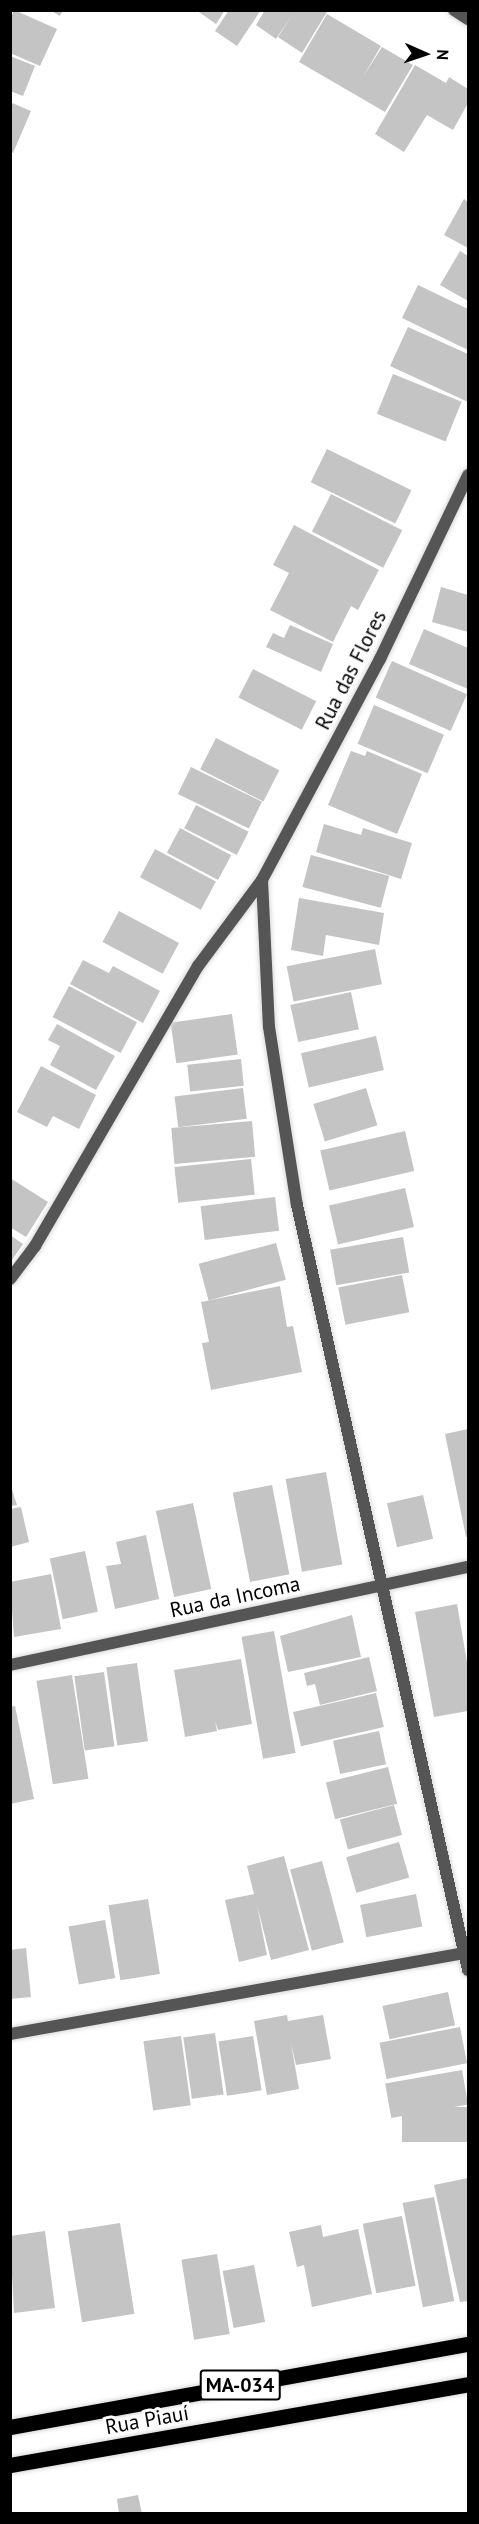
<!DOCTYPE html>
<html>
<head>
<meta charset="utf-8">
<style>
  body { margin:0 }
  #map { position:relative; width:479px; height:2524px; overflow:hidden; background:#fff; font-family:"PT Sans",sans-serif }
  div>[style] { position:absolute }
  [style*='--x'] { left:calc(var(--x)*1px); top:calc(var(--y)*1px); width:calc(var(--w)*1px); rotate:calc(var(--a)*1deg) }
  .building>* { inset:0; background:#c4c4c4; transform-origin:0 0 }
  .roads { filter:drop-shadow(0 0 2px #dbdbdb) drop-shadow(0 0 2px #dbdbdb) }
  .street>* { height:12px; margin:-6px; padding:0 6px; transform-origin:6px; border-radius:6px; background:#555 }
  .primary>* { height:15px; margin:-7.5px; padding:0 7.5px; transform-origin:7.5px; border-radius:7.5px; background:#000 }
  span { translate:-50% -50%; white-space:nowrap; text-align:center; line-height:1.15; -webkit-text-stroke:6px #fff; paint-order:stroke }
  .shield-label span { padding:2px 4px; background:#fff; border:2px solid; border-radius:4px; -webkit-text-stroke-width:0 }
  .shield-label { font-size:20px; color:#000; font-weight:700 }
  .street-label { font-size:21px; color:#000 }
  .frame { position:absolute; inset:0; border:12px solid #000; pointer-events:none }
  .north { position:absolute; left:395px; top:24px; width:60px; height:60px; -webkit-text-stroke:4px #fff; paint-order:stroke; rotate:93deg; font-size:16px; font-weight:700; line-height:24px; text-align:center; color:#000 }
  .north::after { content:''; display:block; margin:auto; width:21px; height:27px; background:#000; clip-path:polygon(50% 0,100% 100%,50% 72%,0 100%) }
</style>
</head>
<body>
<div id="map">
  <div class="building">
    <i style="clip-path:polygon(14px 10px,57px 29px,40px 66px,10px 53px,10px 20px)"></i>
    <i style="clip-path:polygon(50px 10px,63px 10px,60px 16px)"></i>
    <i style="clip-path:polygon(196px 10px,225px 10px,216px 24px)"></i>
    <i style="clip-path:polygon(229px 10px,261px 10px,237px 46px,215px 31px)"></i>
    <i style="clip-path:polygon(265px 10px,325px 10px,327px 12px,302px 53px,278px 37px,294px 12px,276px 39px,256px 25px)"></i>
    <i style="clip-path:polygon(327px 14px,381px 46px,363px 77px,382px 47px,413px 65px,385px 112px,299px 62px)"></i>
    <i style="clip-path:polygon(10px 56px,35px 66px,23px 96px,10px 91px)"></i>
    <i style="clip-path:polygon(415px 65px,446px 83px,449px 77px,468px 89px,468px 103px,453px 130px,427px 115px,404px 152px,375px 134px)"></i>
    <i style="clip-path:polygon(10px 102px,31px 111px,13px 153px,10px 152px)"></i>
    <i style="clip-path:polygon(464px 199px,468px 202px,468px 248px,444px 235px)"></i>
    <i style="clip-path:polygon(460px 251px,468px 256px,468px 301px,440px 285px)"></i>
    <i style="clip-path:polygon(418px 285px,468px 309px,468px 350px,402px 318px)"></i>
    <i style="clip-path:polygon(408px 327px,468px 354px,468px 402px,390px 366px)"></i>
    <i style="left:393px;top:374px;width:74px;height:43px;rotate:22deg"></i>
    <i style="left:327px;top:449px;width:94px;height:37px;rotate:26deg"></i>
    <i style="left:331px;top:494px;width:80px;height:42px;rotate:27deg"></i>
    <i style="clip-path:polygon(294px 525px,379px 570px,358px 610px,351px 606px,333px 642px,270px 610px,289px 573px,273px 565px)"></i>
    <i style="clip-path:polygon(441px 587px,468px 595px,468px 632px,432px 622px)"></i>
    <i style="clip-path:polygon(290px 625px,333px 644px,321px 672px,266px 647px,273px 633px,284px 638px)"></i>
    <i style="clip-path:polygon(424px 629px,468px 648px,468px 689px,409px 664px)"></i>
    <i style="left:392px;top:661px;width:82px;height:40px;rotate:24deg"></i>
    <i style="left:253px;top:669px;width:71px;height:32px;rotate:27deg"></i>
    <i style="left:374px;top:705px;width:76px;height:42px;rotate:23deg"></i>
    <i style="left:216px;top:738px;width:71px;height:35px;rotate:27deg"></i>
    <i style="clip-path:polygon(351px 751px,365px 756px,367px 751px,422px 774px,397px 834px,328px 805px)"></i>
    <i style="left:191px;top:767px;width:79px;height:30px;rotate:26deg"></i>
    <i style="left:196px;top:805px;width:59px;height:26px;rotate:27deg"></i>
    <i style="clip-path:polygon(324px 824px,361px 835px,363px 828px,412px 843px,401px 879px,316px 852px)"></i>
    <i style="left:180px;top:828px;width:58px;height:28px;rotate:28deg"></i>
    <i style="left:155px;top:849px;width:69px;height:32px;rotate:28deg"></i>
    <i style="left:311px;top:855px;width:81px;height:33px;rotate:15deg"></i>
    <i style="clip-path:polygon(299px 898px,384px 913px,379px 945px,326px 935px,323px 956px,291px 950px)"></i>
    <i style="left:119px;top:911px;width:68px;height:35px;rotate:28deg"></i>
    <i style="left:375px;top:949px;width:36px;height:90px;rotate:79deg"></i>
    <i style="clip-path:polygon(83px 960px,109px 973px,113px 966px,160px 991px,143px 1023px,70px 984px)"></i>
    <i style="left:69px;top:986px;width:77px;height:35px;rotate:28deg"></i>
    <i style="left:351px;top:992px;width:38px;height:62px;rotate:78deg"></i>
    <i style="left:232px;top:1014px;width:41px;height:62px;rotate:82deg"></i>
    <i style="clip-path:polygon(57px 1024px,115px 1056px,96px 1090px,50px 1065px,60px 1046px,48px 1040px)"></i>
    <i style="left:376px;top:1036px;width:35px;height:77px;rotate:77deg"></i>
    <i style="left:241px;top:1059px;width:27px;height:54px;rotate:84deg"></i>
    <i style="clip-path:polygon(41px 1066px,96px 1095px,79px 1129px,53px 1116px,47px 1127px,17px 1112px)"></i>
    <i style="left:243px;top:1088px;width:31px;height:69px;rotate:83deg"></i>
    <i style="left:366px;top:1088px;width:39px;height:55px;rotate:73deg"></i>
    <i style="left:252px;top:1121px;width:36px;height:81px;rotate:85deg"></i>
    <i style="left:405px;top:1131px;width:41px;height:87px;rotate:77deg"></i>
    <i style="left:251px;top:1159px;width:36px;height:77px;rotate:84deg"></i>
    <i style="clip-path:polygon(10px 1178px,48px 1202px,26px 1237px,10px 1227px)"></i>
    <i style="left:405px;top:1188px;width:40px;height:78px;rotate:77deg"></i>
    <i style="left:275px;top:1197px;width:34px;height:75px;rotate:83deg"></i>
    <i style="clip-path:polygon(10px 1235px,23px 1244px,10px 1263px)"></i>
    <i style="left:403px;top:1237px;width:36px;height:74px;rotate:80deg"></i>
    <i style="left:276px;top:1243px;width:38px;height:80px;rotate:75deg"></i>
    <i style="left:402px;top:1275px;width:38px;height:65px;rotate:79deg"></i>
    <i style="clip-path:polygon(280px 1286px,287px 1327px,293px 1326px,302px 1372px,211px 1390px,202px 1343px,209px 1342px,201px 1302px)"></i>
    <i style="clip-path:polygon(468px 1429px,468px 1537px,466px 1537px,445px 1434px)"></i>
    <i style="left:326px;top:1472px;width:94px;height:41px;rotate:80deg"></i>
    <i style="clip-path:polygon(10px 1484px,17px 1505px,10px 1506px)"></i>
    <i style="left:272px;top:1485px;width:91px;height:40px;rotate:79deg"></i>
    <i style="left:423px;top:1495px;width:45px;height:37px;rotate:77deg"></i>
    <i style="left:193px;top:1503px;width:88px;height:38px;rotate:78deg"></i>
    <i style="clip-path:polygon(21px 1507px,29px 1542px,10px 1547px,10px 1509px)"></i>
    <i style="clip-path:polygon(146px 1535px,159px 1599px,115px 1609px,106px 1566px,121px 1564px,116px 1542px)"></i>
    <i style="left:85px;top:1551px;width:62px;height:36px;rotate:78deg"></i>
    <i style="clip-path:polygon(51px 1574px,61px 1629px,14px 1637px,10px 1582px)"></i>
    <i style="clip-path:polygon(457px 1604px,468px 1668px,468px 1711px,434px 1717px,415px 1612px)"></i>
    <i style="clip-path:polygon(352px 1615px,361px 1657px,288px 1672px,280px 1636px)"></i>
    <i style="left:274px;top:1631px;width:124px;height:33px;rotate:80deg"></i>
    <i style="clip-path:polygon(369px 1657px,377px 1691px,320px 1705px,315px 1684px,307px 1686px,304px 1673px)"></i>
    <i style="clip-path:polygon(241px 1659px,252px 1724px,218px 1730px,215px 1721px,217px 1731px,185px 1737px,174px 1670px)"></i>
    <i style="left:137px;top:1663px;width:79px;height:31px;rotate:82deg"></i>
    <i style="left:104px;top:1672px;width:75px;height:30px;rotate:82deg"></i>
    <i style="left:72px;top:1675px;width:105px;height:36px;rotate:81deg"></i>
    <i style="left:376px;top:1693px;width:35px;height:85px;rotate:77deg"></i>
    <i style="clip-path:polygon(15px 1706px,34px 1799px,10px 1804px,10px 1707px)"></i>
    <i style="left:379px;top:1731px;width:34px;height:47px;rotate:78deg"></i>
    <i style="left:388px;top:1767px;width:38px;height:64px;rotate:76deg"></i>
    <i style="left:394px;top:1805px;width:31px;height:56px;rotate:75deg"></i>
    <i style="left:399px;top:1842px;width:37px;height:55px;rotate:74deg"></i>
    <i style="clip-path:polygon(284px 1856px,309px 1950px,271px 1960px,257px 1905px,267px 1955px,239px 1962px,225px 1900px,254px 1894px,247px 1866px)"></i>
    <i style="left:322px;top:1861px;width:84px;height:33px;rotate:75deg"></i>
    <i style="left:416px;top:1894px;width:33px;height:57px;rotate:79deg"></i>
    <i style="left:148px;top:1899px;width:76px;height:40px;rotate:81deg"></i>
    <i style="left:105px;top:1920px;width:59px;height:37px;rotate:80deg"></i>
    <i style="clip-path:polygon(26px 1948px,31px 1997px,10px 1999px,10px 1950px)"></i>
    <i style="left:448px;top:1992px;width:34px;height:67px;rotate:78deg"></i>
    <i style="clip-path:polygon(287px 2015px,288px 2021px,323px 2015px,331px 2059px,296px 2065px,291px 2043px,299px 2089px,267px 2095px,254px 2021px)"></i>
    <i style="left:460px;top:2027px;width:37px;height:82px;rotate:79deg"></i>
    <i style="left:215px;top:2033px;width:62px;height:32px;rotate:82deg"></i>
    <i style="left:181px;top:2036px;width:70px;height:38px;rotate:82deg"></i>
    <i style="left:253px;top:2036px;width:55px;height:35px;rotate:81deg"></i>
    <i style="left:462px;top:2070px;width:35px;height:78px;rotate:80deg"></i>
    <i style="left:468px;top:2107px;width:35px;height:66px;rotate:90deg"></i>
    <i style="clip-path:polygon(468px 2178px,468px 2301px,460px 2302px,434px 2185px)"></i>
    <i style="left:434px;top:2197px;width:106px;height:32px;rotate:79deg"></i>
    <i style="left:402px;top:2216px;width:71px;height:40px;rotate:79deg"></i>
    <i style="left:120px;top:2223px;width:92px;height:53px;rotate:81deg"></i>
    <i style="clip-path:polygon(321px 2225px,323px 2237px,358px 2229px,372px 2294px,312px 2307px,304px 2265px,297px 2267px,289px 2232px)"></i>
    <i style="clip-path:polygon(45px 2231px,55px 2308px,14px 2313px,10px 2236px)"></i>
    <i style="left:217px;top:2254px;width:81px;height:36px;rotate:81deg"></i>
    <i style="left:254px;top:2265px;width:58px;height:32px;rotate:79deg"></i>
    <i style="clip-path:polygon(138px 2495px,142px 2514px,119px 2514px,117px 2499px)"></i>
  </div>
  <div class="roads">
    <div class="street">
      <i style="--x:454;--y:10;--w:17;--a:33"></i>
      <i style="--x:262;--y:880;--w:147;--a:87.3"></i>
      <i style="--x:269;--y:1027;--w:180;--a:81.1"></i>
      <i style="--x:297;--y:1205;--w:784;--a:77.4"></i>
      <i style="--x:10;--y:1279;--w:41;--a:-52.9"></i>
      <i style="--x:35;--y:1246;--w:324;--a:-59.8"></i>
      <i style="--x:198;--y:966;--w:107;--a:-53.3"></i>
      <i style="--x:262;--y:880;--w:251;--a:-61.9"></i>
      <i style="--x:380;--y:659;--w:204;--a:-64.4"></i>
      <i style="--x:10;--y:1665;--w:468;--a:-12.1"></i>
      <i style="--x:10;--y:2034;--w:462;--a:-10.1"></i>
    </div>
    <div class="primary">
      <i style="--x:10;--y:2427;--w:465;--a:-10.3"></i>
      <i style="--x:10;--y:2465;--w:465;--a:-10"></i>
    </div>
  </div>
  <div class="shield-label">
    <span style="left:240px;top:2385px">MA-034</span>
  </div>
  <div class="street-label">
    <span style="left:351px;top:670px;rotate:-63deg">Rua das Flores</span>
    <span style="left:235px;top:1597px;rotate:-12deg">Rua da Incoma</span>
    <span style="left:147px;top:2420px;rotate:-10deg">Rua Piauí</span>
  </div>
  <div class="frame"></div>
  <div class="north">N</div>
</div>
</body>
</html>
